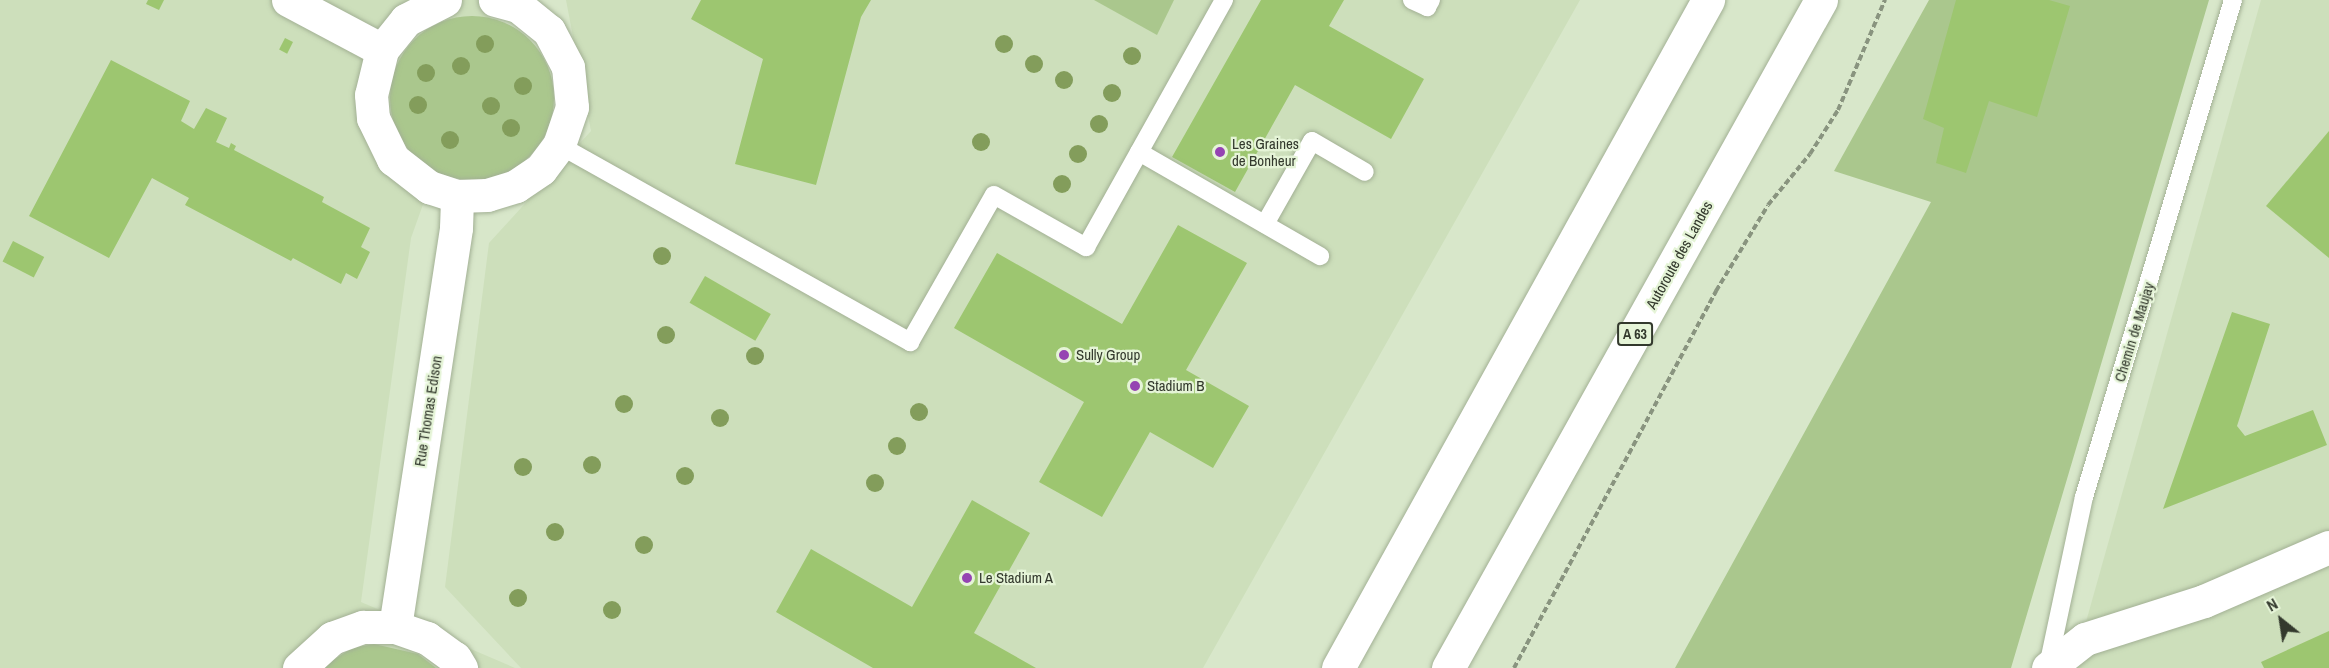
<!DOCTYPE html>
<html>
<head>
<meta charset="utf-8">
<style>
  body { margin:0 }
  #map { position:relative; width:2329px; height:668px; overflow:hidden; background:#d8e7ca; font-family:"Archivo Narrow",sans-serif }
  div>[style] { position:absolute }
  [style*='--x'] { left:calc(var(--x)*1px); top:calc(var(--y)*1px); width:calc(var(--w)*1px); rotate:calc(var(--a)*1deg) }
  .built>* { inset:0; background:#cddfbb }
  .green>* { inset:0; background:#aac78d }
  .round { border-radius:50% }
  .building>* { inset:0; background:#9dc670; transform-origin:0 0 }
  .path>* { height:4px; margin-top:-2px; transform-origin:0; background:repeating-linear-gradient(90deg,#89947f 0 6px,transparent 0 9px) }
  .roads { filter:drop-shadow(0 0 2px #a2b094) drop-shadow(0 0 2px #a2b094) }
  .service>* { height:18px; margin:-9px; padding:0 9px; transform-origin:9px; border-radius:9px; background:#fff }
  .minor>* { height:33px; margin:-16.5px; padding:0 16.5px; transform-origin:16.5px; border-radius:16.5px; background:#fff }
  .motorway>* { height:33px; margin:-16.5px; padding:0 16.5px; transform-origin:16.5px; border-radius:16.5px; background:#fff }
  .trees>* { width:18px; height:18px; margin:-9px; border-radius:50%; background:#839d5b }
  .dots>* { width:16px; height:16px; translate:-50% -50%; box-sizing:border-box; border:3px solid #e5f4d7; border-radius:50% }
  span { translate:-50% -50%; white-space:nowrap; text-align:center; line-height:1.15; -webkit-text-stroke:4.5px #e5f4d7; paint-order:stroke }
  .shield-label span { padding:2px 4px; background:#e5f4d7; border:2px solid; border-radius:4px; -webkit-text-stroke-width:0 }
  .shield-label { font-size:14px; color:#33392d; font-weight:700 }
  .poi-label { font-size:15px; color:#33392d }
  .left { translate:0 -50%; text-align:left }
  .street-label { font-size:15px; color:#33392d }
  .north { position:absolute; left:2251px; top:590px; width:60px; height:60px; -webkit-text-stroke:4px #e5f4d7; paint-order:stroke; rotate:330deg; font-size:16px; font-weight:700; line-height:24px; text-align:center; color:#33392d }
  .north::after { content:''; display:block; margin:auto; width:21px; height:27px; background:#33392d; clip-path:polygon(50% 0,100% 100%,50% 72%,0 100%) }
</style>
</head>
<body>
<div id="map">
  <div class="built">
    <i style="clip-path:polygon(0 0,496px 0,411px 238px,361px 602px,515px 668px,0 668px)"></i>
    <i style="clip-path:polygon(566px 0,1580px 0,1203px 668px,521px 668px,445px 587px,489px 243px,591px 131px)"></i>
    <i style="clip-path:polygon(2261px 0,2329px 0,2329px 668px,2073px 668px)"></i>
  </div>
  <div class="green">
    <i style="clip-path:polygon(1094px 0,1174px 0,1157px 35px)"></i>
    <i style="clip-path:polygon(1929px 0,2209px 0,2011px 668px,1675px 668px,1931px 202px,1834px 171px)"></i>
    <i class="round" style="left:390px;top:16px;width:164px;height:164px"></i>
    <i style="clip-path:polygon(374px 644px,418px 654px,436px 668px,321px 668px,352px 648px)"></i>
  </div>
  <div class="building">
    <i style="clip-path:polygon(148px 0,164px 0,159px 10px,146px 4px)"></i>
    <i style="clip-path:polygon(701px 0,871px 0,861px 17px,816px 185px,735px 164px,763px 59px,691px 19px)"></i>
    <i style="clip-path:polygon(1261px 0,1344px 0,1329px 26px,1424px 79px,1391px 139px,1295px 85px,1235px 192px,1172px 157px)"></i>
    <i style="clip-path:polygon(1956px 0,2049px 0,2070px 6px,2037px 117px,1989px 101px,1966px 173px,1936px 163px,1944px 128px,1923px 119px)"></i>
    <i style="left:285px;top:38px;width:9px;height:13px;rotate:27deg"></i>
    <i style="clip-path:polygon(111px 60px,190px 101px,181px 121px,194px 129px,206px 108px,227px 118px,216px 142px,229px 148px,231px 143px,236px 146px,234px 150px,324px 197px,322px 202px,370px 228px,361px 247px,370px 252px,357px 279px,346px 273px,341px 284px,293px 258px,291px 261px,185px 205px,189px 198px,152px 178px,109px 258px,29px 216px)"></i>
    <i style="clip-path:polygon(2329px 131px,2329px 258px,2266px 206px)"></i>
    <i style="clip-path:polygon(1178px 225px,1247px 263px,1186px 370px,1249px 406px,1213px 468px,1150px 432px,1102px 517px,1039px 482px,1084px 402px,954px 328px,997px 253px,1122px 324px)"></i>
    <i style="left:13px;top:241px;width:35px;height:23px;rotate:27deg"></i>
    <i style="left:705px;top:276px;width:76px;height:31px;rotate:30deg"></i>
    <i style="clip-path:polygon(2232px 312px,2270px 324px,2237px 426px,2245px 436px,2313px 410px,2327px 445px,2163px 509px)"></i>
    <i style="clip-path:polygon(972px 500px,1030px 533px,974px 633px,1036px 668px,873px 668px,776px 612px,811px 549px,912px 607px)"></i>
    <i style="clip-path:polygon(2329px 631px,2329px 668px,2264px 668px,2261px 662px)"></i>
  </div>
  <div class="path">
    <i style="--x:1514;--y:668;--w:428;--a:-61.8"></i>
    <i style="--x:1716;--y:291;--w:100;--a:-58.8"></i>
    <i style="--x:1768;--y:205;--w:66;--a:-50.5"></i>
    <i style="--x:1810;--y:154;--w:52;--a:-57.5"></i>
    <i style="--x:1838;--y:110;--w:120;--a:-66.9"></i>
  </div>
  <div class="roads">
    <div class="service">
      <i style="--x:1412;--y:0;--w:17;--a:25"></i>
      <i style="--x:1427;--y:7;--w:8;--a:-60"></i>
      <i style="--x:559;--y:145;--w:403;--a:29.3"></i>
      <i style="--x:910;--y:342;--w:169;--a:-60.3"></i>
      <i style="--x:994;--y:195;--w:106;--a:29.5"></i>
      <i style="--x:1086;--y:247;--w:283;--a:-60.8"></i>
      <i style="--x:1139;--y:152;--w:209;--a:29.9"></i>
      <i style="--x:1265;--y:224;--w:95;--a:-60.5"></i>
      <i style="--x:1312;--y:141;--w:61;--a:30.3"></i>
      <i style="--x:2048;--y:666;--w:173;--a:-78"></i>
      <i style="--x:2084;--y:497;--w:519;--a:-73.31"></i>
    </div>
    <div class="minor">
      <i style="--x:288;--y:0;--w:106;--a:28"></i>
      <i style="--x:445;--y:0;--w:44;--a:152.9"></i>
      <i style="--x:406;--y:20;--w:38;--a:129"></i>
      <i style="--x:382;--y:50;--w:46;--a:103.7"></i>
      <i style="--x:371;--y:95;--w:23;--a:85"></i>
      <i style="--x:373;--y:118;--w:46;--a:64"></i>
      <i style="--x:393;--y:159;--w:46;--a:37.9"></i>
      <i style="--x:429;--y:187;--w:29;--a:18"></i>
      <i style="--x:457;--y:196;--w:30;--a:-2"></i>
      <i style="--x:487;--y:195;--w:30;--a:-17"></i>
      <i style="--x:516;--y:186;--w:30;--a:-34"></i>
      <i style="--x:541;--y:169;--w:30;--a:-53"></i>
      <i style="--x:559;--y:145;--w:40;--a:-71.1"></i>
      <i style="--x:572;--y:107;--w:40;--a:-95.7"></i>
      <i style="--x:568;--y:67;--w:41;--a:-117.8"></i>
      <i style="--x:549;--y:31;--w:40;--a:-141"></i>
      <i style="--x:518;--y:6;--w:24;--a:-165"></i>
      <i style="--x:395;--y:627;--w:404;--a:-81.3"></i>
      <i style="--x:456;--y:228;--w:32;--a:-88"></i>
      <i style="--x:299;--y:668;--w:45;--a:-42.3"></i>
      <i style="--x:332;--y:638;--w:33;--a:-20"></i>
      <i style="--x:363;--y:627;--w:32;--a:0"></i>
      <i style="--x:395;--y:627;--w:34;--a:19"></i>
      <i style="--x:427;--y:638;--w:34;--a:36"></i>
      <i style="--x:455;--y:658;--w:12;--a:59"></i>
      <i style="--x:2048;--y:668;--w:47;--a:-38.1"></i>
      <i style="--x:2085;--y:639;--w:125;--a:-17.7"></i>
      <i style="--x:2204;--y:601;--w:136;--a:-23.4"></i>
    </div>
    <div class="motorway">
      <i style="--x:1338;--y:668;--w:764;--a:-61.02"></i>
      <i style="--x:1448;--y:668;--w:765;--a:-60.82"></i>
    </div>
  </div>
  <div class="trees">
    <i style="left:485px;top:44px"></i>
    <i style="left:1004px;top:44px"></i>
    <i style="left:1132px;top:56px"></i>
    <i style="left:1034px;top:64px"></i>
    <i style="left:461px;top:66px"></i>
    <i style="left:426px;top:73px"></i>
    <i style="left:1064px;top:80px"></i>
    <i style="left:523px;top:86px"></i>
    <i style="left:1112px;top:93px"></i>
    <i style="left:418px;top:105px"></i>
    <i style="left:491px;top:106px"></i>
    <i style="left:1099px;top:124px"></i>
    <i style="left:511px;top:128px"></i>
    <i style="left:450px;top:140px"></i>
    <i style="left:981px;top:142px"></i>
    <i style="left:1078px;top:154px"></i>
    <i style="left:1062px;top:184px"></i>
    <i style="left:662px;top:256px"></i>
    <i style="left:666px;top:335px"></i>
    <i style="left:755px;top:356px"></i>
    <i style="left:624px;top:404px"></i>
    <i style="left:919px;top:412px"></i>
    <i style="left:720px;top:418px"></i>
    <i style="left:897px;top:446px"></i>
    <i style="left:592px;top:465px"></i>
    <i style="left:523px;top:467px"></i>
    <i style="left:685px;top:476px"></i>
    <i style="left:875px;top:483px"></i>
    <i style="left:555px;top:532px"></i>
    <i style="left:644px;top:545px"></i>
    <i style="left:518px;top:598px"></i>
    <i style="left:612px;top:610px"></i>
  </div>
  <div class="dots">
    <i style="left:1220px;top:152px;background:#9543b2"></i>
    <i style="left:1064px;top:355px;background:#9543b2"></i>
    <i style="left:1135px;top:386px;background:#9543b2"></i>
    <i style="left:967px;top:578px;background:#9543b2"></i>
  </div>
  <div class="shield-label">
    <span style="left:1635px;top:334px">A 63</span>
  </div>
  <div class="poi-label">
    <span class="left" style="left:1232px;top:152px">Les Graines<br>de Bonheur</span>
    <span class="left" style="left:1076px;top:355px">Sully Group</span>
    <span class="left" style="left:1147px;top:386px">Stadium B</span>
    <span class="left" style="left:979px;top:578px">Le Stadium A</span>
  </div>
  <div class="street-label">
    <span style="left:1679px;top:255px;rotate:-61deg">Autoroute des Landes</span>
    <span style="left:2134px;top:332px;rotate:-73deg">Chemin de Maujay</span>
    <span style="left:428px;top:411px;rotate:-81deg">Rue Thomas Edison</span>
  </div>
  <div class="north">N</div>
</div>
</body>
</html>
